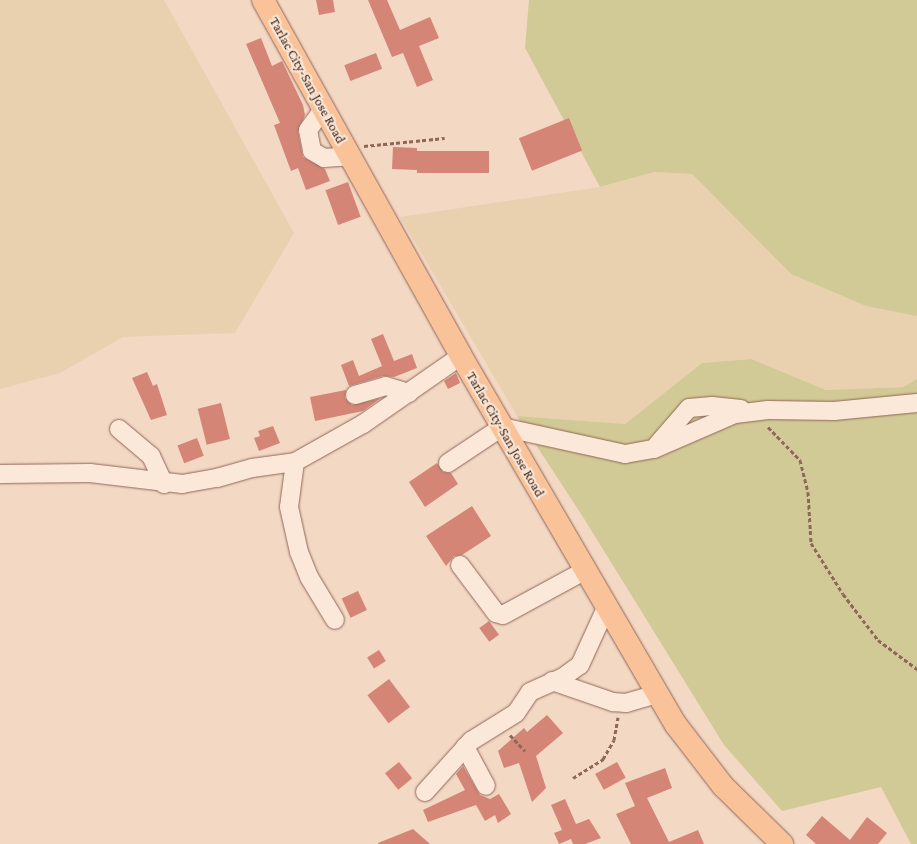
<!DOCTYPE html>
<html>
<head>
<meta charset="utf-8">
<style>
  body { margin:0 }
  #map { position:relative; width:917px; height:844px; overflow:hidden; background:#f3d8c4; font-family:"Crimson Pro",serif }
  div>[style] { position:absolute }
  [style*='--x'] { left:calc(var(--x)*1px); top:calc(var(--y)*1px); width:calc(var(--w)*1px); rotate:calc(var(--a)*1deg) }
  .farmland>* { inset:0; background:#e9d1b0 }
  .green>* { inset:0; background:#d2ca96 }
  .building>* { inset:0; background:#d48576; transform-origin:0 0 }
  .path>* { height:3px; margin-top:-1.5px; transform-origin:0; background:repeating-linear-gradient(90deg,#8f6758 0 4px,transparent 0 6.5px) }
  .roads { filter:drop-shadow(0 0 1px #8f6758) drop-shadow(0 0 1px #8f6758) }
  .minor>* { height:18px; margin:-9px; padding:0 9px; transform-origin:9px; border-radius:9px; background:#fce8d8 }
  .major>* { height:22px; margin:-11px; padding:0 11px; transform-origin:11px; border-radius:11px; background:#f9c298 }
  span { translate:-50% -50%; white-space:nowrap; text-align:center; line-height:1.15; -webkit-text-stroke:4.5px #f9e5d4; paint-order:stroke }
  .street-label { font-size:14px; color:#3e251d }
</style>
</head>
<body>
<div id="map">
  <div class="farmland">
    <i style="clip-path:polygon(0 0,164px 0,294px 233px,235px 333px,123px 337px,60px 373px,0 389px)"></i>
    <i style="clip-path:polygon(654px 172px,692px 174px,791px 274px,866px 306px,917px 315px,917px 379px,903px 387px,826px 390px,751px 359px,702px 363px,625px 424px,517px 416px,400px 217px,600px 187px)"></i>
  </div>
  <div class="green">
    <i style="clip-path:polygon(529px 0,917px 0,917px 316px,866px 306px,791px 274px,692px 174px,654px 172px,600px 187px,525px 48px)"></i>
    <i style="clip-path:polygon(751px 359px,826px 390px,903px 387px,917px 379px,917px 844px,911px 844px,881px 787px,782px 811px,724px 745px,583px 517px,517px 416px,625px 424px,702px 363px)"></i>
  </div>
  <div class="building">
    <i style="clip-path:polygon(316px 0,333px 0,335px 12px,319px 15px)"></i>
    <i style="clip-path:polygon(368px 0,387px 0,400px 30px,430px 17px,439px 38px,419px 46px,433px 80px,417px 87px,403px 53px,392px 57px)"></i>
    <i style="clip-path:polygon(261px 38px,272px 66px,282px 61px,303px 105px,305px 115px,298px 132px,303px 157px,325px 169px,330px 181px,306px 190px,298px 168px,291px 171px,274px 125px,280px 123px,246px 44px)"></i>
    <i style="left:376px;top:53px;width:17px;height:34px;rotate:69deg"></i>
    <i style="left:569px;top:118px;width:35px;height:54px;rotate:68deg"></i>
    <i style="clip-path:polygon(393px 147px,417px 148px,417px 151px,489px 151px,489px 173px,417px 173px,417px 170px,392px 169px)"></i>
    <i style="left:348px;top:182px;width:37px;height:24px;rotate:70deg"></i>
    <i style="clip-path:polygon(383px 334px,394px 361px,412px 354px,417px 368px,394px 377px,383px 376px,349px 386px,341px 365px,353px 360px,359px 376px,382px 366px,371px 339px)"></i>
    <i style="clip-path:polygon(147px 372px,153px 386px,157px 384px,167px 415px,151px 420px,132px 378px)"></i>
    <i style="clip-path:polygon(456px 373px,460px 383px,448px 389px,444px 381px)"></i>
    <i style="clip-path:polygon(346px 390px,345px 398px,352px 405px,381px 398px,363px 411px,315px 421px,310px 397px)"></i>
    <i style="left:221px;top:403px;width:37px;height:24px;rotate:76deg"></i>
    <i style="clip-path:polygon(273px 426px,280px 443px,259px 451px,254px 438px,260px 436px,258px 431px)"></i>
    <i style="left:197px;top:438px;width:19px;height:21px;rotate:69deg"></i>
    <i style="clip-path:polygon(437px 463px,443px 472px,451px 473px,458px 484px,425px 507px,409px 482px)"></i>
    <i style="clip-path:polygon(472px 506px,491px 536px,462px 555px,454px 556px,446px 566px,426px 536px)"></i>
    <i style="left:358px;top:591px;width:21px;height:18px;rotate:65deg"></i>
    <i style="left:489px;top:621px;width:17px;height:12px;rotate:54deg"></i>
    <i style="left:379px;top:650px;width:13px;height:14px;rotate:58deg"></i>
    <i style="left:389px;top:679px;width:35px;height:27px;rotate:53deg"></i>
    <i style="clip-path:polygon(547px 715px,563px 733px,536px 756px,546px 788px,532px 802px,519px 763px,504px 768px,498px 751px,524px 728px,527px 732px)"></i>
    <i style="left:399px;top:762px;width:21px;height:18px;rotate:51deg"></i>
    <i style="left:617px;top:762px;width:18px;height:25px;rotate:61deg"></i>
    <i style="clip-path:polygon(463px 766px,480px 795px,490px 799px,499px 794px,511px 814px,498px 823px,495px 815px,485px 821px,476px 805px,428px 822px,423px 810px,465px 790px,456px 774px)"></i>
    <i style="clip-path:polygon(665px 768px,672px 788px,647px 798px,669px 842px,698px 830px,704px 844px,631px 844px,616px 814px,635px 806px,625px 783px)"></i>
    <i style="clip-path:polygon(565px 799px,576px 824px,589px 819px,601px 838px,585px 844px,573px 844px,571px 839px,559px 844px,554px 833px,562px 830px,551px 805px)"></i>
    <i style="clip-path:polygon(822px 816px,850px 840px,867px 817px,887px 833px,878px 844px,816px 844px,806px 835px)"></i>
    <i style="clip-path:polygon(413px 829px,430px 844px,378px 844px,378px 843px)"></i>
  </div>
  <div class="path">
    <i style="--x:364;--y:146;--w:81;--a:-5.6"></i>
    <i style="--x:768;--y:427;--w:46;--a:45.9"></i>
    <i style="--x:800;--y:460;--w:33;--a:76"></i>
    <i style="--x:808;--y:492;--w:51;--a:86.6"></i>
    <i style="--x:811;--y:543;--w:60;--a:57.9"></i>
    <i style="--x:843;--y:594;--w:58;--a:52.7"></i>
    <i style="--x:878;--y:640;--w:49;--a:36.6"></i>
    <i style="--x:510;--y:735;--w:22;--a:47"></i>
    <i style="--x:573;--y:778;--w:36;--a:-32"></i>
    <i style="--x:603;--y:759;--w:22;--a:-60"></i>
    <i style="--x:614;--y:740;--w:23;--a:-80"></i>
  </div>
  <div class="roads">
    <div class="minor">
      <i style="--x:324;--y:108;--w:27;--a:126"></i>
      <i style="--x:308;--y:130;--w:21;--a:79"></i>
      <i style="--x:312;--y:151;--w:14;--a:30"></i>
      <i style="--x:324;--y:158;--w:26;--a:-4"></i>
      <i style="--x:355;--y:395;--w:32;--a:-16"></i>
      <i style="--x:386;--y:386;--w:24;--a:17"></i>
      <i style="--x:119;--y:429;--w:42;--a:40.2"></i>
      <i style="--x:151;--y:456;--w:31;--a:65"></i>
      <i style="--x:657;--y:445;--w:49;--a:-49.1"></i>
      <i style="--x:689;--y:408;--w:23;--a:-5"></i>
      <i style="--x:712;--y:406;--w:29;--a:6"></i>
      <i style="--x:295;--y:462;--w:45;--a:97.6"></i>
      <i style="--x:289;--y:507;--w:46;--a:77.5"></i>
      <i style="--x:299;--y:552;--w:27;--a:68"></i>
      <i style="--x:309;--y:577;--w:50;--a:58.8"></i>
      <i style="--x:448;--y:463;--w:65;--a:-33.7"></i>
      <i style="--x:502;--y:427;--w:126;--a:12.4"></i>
      <i style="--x:625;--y:454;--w:29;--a:-10"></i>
      <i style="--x:654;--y:449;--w:88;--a:-23.4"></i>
      <i style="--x:735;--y:414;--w:33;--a:-7"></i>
      <i style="--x:768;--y:410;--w:66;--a:0.9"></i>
      <i style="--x:834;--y:411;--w:83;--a:-5.5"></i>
      <i style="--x:0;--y:474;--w:90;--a:-0.6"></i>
      <i style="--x:90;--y:473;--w:93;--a:6.8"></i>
      <i style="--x:182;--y:484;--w:36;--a:-10"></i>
      <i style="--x:217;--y:478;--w:36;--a:-16"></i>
      <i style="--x:252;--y:468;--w:43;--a:-7.9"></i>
      <i style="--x:295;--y:462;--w:78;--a:-29.2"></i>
      <i style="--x:363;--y:424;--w:119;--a:-34.8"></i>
      <i style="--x:460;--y:565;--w:60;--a:53.1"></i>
      <i style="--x:496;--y:613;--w:7;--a:16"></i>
      <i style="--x:503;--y:615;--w:92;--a:-28.5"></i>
      <i style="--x:552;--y:681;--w:65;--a:19"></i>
      <i style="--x:613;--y:702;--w:13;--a:4"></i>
      <i style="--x:626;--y:703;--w:32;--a:-16"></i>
      <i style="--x:465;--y:747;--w:44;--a:61.7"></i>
      <i style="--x:425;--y:792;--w:69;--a:-48"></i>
      <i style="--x:471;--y:741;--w:53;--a:-31.9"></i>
      <i style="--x:516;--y:713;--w:25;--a:-56"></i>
      <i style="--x:530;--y:692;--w:35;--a:-24"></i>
      <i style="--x:562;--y:678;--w:22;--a:-36"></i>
      <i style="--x:580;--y:665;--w:63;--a:-65.5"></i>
    </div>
    <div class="major">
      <i style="--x:263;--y:0;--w:407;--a:60.9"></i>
      <i style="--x:461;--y:356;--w:427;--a:59.8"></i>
      <i style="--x:676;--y:725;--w:77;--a:52.4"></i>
      <i style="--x:723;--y:786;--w:83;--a:44.5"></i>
    </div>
  </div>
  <div class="street-label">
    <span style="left:308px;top:80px;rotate:61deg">Tarlac City-San Jose Road</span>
    <span style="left:506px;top:434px;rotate:60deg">Tarlac City-San Jose Road</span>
  </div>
</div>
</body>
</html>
